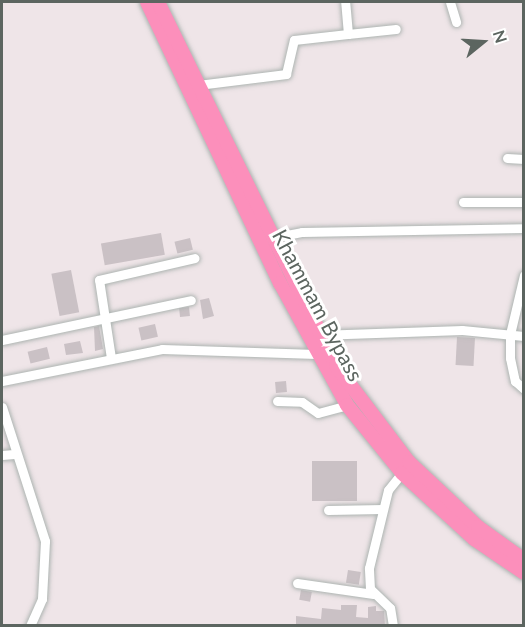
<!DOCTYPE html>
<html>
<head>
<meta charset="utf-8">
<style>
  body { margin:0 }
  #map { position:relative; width:525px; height:627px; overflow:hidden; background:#efe5e8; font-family:Lato,sans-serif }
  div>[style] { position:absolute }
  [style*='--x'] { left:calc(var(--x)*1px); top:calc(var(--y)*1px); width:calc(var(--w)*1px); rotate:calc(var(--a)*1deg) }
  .building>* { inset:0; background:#cac1c5; transform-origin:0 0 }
  .roads { filter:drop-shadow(0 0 2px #adb4b1) drop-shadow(0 0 2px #adb4b1) }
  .minor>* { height:9px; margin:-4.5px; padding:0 4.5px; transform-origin:4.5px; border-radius:4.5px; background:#fff }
  .highway>* { height:14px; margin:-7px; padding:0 7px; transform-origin:7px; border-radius:7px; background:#fc8fbb }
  span { translate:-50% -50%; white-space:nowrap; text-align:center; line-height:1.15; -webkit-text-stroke:6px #fff; paint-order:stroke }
  .street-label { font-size:21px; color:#5c6560 }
  .frame { position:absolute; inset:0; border:3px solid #5c6560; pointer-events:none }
  .north { position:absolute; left:453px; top:12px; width:60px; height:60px; -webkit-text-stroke:4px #fff; paint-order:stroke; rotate:72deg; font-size:16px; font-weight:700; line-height:24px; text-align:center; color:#5c6560 }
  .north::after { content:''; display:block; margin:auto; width:21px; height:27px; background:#5c6560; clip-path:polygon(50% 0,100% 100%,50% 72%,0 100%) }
</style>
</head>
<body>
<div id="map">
  <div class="building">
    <i style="left:161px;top:233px;width:22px;height:61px;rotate:80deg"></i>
    <i style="left:190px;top:238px;width:12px;height:16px;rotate:76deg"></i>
    <i style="left:71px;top:270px;width:43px;height:20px;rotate:79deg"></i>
    <i style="clip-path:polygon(209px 298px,214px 316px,203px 319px,200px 300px)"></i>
    <i style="left:189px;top:307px;width:9px;height:10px;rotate:84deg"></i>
    <i style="left:155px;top:324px;width:13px;height:17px;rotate:77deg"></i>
    <i style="clip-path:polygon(99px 326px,103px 349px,95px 351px,94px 327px)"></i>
    <i style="left:457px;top:337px;width:18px;height:28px;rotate:3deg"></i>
    <i style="clip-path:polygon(80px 341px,83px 353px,66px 355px,64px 344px)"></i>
    <i style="left:47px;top:347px;width:12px;height:20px;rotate:76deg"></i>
    <i style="left:286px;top:381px;width:11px;height:11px;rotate:85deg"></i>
    <i style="left:312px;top:461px;width:45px;height:40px"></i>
    <i style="left:348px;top:570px;width:13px;height:13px;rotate:9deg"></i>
    <i style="left:301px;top:590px;width:11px;height:10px;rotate:10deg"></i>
    <i style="clip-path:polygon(341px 605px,357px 605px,356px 617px,368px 618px,368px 607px,376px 606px,376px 611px,384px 611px,385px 626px,296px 626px,296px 616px,321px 619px,322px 608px,341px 610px)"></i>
  </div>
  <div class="roads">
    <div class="minor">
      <i style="--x:450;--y:2;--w:21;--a:73"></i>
      <i style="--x:348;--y:34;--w:48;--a:-5.9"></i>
      <i style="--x:198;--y:85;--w:89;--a:-7.1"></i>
      <i style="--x:286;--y:74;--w:35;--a:-77"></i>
      <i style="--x:294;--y:40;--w:54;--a:-6.3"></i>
      <i style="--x:348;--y:34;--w:32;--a:-95"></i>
      <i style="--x:507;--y:158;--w:17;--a:3"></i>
      <i style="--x:463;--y:202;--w:61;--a:0"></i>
      <i style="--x:271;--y:238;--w:32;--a:-11"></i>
      <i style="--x:302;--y:232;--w:222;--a:-1"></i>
      <i style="--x:524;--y:275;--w:61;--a:103.3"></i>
      <i style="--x:510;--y:334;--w:24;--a:90"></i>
      <i style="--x:510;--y:358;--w:24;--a:78"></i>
      <i style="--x:515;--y:381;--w:12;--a:42"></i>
      <i style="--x:318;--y:335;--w:144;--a:-2"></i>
      <i style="--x:462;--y:330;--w:62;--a:5.5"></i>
      <i style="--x:2;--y:340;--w:193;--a:-11.9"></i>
      <i style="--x:111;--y:358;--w:79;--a:-98.7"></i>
      <i style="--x:99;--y:280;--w:98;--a:-12.9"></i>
      <i style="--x:2;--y:381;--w:163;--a:-11.3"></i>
      <i style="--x:162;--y:349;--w:154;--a:1.9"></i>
      <i style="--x:277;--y:401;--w:25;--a:2"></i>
      <i style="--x:302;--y:402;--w:19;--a:35"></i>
      <i style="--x:318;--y:413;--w:30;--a:-15"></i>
      <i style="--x:2;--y:407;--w:141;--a:72.2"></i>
      <i style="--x:45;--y:541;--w:58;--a:93"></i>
      <i style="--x:42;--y:599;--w:30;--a:114"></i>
      <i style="--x:2;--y:455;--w:12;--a:-5"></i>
      <i style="--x:328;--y:510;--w:55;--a:-1"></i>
      <i style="--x:297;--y:583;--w:77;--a:8.2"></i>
      <i style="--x:393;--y:626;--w:18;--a:-99"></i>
      <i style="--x:390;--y:608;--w:28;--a:-136"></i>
      <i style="--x:370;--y:589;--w:21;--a:-93"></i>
      <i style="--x:369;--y:568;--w:80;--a:-76.3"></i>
      <i style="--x:388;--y:490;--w:22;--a:-51"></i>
    </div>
    <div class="highway">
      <i style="--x:147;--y:2;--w:311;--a:64.7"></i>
      <i style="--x:280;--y:283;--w:139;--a:61.2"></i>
      <i style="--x:347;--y:405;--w:87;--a:51"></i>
      <i style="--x:402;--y:473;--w:98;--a:42.5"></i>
      <i style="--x:474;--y:539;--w:60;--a:34.2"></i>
      <i style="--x:158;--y:2;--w:405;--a:63.9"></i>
      <i style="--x:336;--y:366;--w:121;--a:52.8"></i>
      <i style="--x:409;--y:462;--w:95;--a:43.3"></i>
      <i style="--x:478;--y:527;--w:57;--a:35.7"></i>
    </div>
  </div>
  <div class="street-label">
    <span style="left:318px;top:305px;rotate:62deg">Khammam Bypass</span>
  </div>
  <div class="frame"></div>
  <div class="north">N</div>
</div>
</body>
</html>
